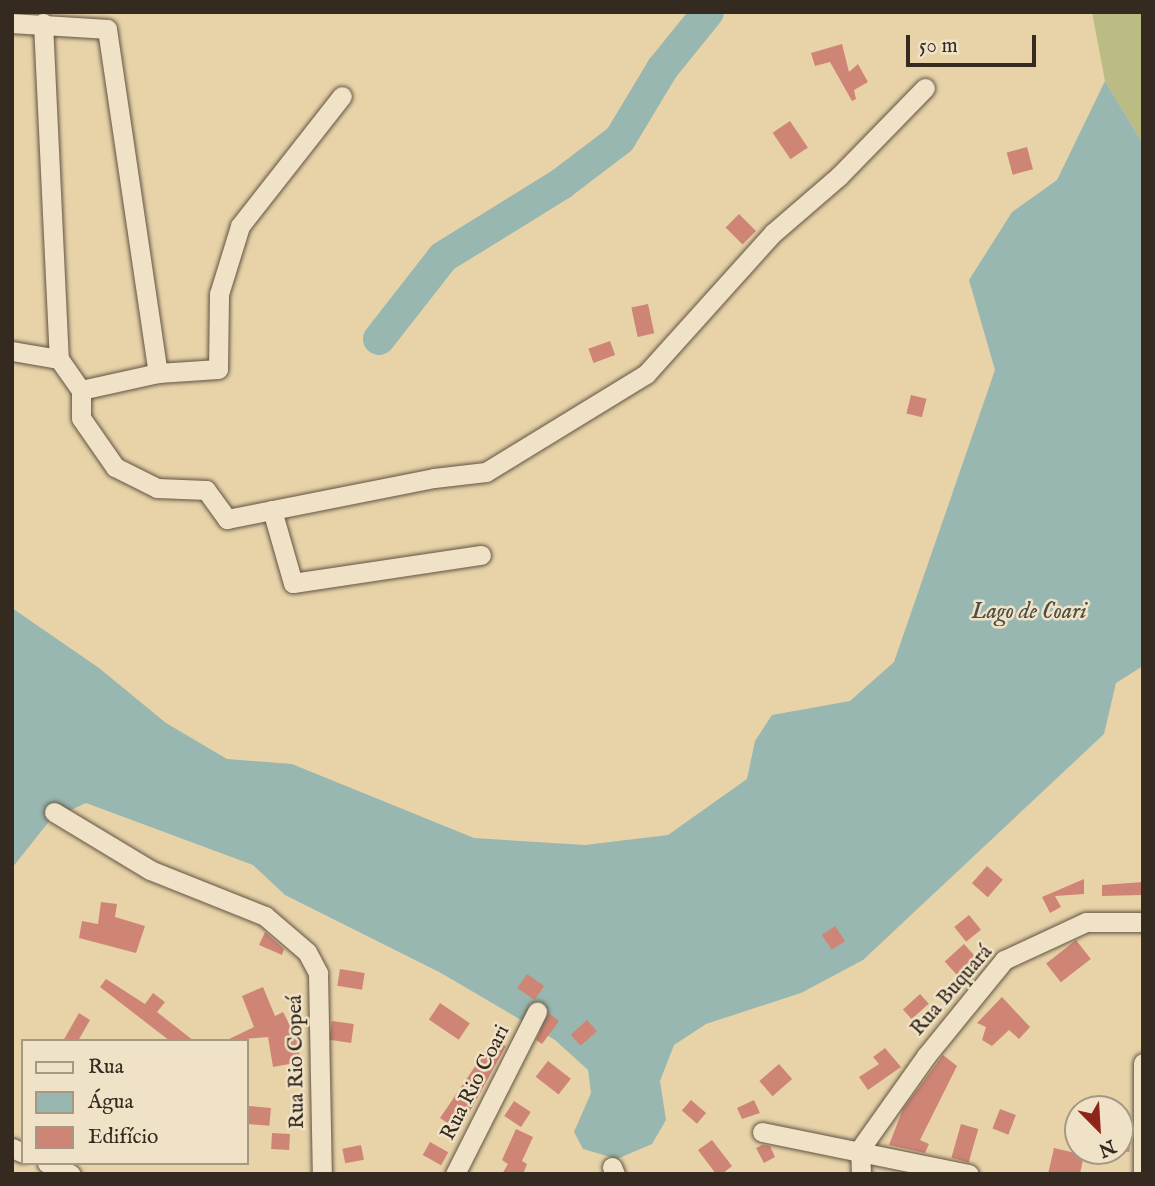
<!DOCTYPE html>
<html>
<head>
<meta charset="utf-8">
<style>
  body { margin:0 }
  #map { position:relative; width:1155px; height:1186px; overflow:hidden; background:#e8d3a9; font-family:"IM FELL English",serif }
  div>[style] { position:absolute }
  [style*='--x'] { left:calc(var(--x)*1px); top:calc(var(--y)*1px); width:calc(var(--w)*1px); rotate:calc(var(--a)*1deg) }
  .green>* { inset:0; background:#bbbb84 }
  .water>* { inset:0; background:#98b7b0 }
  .river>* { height:32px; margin:-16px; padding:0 16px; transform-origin:16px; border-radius:16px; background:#98b7b0 }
  .building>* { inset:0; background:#cf8575; transform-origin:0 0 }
  .roads { filter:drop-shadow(0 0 2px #615442) drop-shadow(0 0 2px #615442) }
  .minor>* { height:19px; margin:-9.5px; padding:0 9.5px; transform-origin:9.5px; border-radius:9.5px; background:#f0e2c7 }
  span { translate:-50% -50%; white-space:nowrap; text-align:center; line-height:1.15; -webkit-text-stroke:5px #f0e2c7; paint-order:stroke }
  .street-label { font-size:21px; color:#342a20 }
  .water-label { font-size:23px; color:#4d4d44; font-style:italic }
  .frame { position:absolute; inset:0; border:14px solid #342a20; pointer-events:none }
  .legend { position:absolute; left:21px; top:1039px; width:228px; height:126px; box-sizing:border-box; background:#f0e2c7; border:2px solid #a59884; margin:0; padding:9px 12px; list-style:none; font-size:21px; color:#342a20 }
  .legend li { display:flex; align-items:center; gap:14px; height:35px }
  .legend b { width:35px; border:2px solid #a59884 }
  .north { position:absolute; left:1064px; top:1095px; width:70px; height:70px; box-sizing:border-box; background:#f0e2c7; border:2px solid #a59884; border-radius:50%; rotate:156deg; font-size:19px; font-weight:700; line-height:28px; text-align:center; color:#342a20 }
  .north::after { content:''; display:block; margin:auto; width:24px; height:32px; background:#8f2418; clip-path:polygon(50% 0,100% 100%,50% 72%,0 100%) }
  .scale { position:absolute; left:906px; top:35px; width:130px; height:32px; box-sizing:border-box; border:4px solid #342a20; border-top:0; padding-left:9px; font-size:21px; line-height:24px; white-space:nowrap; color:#342a20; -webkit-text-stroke:5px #f0e2c7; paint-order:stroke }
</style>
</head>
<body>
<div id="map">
  <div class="green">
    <i style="clip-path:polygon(1092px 12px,1143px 12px,1143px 144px,1105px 81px)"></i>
  </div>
  <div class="water">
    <i style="clip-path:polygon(1105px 81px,1143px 144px,1143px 666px,1116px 683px,1104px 734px,863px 960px,801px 993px,706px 1024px,674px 1045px,660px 1081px,666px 1120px,652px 1144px,617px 1159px,583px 1149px,574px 1132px,591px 1093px,588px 1070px,555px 1040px,441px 973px,285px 895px,253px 865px,86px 803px,51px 819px,12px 868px,12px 608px,99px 668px,166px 723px,227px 759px,292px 764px,474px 838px,585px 845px,668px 835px,747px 779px,755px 741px,772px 715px,850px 701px,894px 662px,995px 370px,969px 280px,1012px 212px,1057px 180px)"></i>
  </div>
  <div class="river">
    <i style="--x:379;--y:339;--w:104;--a:-52"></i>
    <i style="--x:443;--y:257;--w:139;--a:-31.7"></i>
    <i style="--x:561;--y:184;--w:74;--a:-37.3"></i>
    <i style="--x:620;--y:139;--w:82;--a:-59"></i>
    <i style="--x:662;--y:69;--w:73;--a:-51.1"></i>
  </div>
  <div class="building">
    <i style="clip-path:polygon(842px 44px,849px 72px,858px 64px,868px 82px,854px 90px,856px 99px,852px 101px,830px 62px,815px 66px,811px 53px)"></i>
    <i style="left:790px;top:121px;width:32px;height:21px;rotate:56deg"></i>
    <i style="left:1027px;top:147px;width:23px;height:21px;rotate:75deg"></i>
    <i style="left:739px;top:214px;width:24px;height:19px;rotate:45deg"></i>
    <i style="left:648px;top:304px;width:30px;height:17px;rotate:78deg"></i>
    <i style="left:610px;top:341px;width:15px;height:23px;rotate:70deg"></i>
    <i style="left:911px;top:395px;width:16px;height:19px;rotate:14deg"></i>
    <i style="left:987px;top:866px;width:21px;height:23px;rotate:41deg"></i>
    <i style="clip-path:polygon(1084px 879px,1084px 894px,1055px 896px,1061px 907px,1050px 913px,1042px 897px)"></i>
    <i style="clip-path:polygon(1143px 882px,1143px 895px,1102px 896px,1102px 885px)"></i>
    <i style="clip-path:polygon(101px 902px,117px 904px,115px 917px,145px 926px,136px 953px,79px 938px,82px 921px,98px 924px)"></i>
    <i style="left:969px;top:915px;width:19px;height:19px;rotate:51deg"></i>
    <i style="left:835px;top:926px;width:18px;height:16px;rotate:56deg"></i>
    <i style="clip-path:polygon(265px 932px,284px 949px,282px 955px,259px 945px)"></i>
    <i style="left:1076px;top:940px;width:24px;height:38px;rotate:52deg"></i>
    <i style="left:964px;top:944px;width:24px;height:26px;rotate:48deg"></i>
    <i style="left:340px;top:969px;width:25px;height:17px;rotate:9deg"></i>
    <i style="left:527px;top:974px;width:21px;height:17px;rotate:35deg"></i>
    <i style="clip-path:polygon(106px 979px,145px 1004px,153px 993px,165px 1002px,157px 1012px,194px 1041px,170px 1041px,100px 987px)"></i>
    <i style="clip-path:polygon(263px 987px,275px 1016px,283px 1012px,298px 1041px,300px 1062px,273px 1067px,268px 1037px,225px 1041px,254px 1027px,242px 996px)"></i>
    <i style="left:920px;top:994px;width:13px;height:23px;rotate:48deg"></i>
    <i style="clip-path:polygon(1002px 997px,1030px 1027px,1019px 1039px,1009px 1030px,992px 1046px,982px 1040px,986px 1027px,977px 1023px)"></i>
    <i style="left:440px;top:1003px;width:36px;height:20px;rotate:34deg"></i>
    <i style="clip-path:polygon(79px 1013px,90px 1020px,78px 1041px,63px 1041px)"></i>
    <i style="clip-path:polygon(549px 1013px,559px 1021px,542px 1044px,536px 1040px)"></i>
    <i style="left:587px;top:1020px;width:15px;height:22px;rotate:48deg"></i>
    <i style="left:332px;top:1021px;width:22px;height:19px;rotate:8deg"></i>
    <i style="clip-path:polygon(493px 1040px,506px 1046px,459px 1131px,440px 1118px)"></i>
    <i style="clip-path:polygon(885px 1048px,901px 1067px,868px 1090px,859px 1077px,879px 1064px,873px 1057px)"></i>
    <i style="clip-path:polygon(943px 1055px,957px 1066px,920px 1140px,929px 1144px,925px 1153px,889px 1145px,903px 1109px)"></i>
    <i style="left:548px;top:1061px;width:29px;height:20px;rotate:38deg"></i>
    <i style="left:779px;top:1064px;width:20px;height:26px;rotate:49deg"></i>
    <i style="left:691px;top:1100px;width:20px;height:14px;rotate:41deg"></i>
    <i style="clip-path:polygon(754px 1100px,760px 1113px,742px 1119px,737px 1108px)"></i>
    <i style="left:514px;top:1101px;width:20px;height:18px;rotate:33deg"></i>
    <i style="left:249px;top:1106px;width:22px;height:18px;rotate:5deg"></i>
    <i style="left:1000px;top:1109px;width:17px;height:21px;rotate:21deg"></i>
    <i style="left:961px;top:1124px;width:18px;height:35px;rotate:16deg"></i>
    <i style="clip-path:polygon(516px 1129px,533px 1137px,522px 1161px,527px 1164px,523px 1174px,502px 1174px,508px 1164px,502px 1160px)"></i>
    <i style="left:1120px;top:1131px;width:11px;height:20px;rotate:5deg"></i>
    <i style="left:272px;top:1133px;width:18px;height:16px;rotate:3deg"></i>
    <i style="clip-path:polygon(712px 1140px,732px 1166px,722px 1174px,716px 1174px,698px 1150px)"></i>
    <i style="left:430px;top:1142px;width:21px;height:15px;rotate:29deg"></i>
    <i style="left:361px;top:1145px;width:15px;height:19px;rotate:79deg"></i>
    <i style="clip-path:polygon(762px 1145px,770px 1146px,775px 1157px,764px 1163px,756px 1148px)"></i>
    <i style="clip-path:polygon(1054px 1148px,1084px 1155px,1080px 1174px,1048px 1174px)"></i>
  </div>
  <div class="roads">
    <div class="minor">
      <i style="--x:12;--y:23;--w:95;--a:3.6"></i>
      <i style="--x:107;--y:29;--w:348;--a:81.6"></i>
      <i style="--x:43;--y:23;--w:336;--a:87.3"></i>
      <i style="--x:12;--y:351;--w:48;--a:9.7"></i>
      <i style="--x:59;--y:359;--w:38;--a:55"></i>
      <i style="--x:81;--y:390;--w:28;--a:90"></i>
      <i style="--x:81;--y:418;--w:60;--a:55.2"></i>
      <i style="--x:115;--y:467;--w:47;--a:26.6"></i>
      <i style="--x:157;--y:488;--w:49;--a:2.3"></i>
      <i style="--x:206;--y:490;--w:36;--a:54"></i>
      <i style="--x:227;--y:519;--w:211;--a:-11.2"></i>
      <i style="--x:434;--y:478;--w:52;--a:-6.6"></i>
      <i style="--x:486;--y:472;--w:188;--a:-31.5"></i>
      <i style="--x:646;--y:374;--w:190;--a:-48"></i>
      <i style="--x:773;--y:233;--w:87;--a:-40.8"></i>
      <i style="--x:839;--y:176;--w:123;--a:-45.7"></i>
      <i style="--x:81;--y:390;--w:79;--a:-12.4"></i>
      <i style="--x:158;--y:373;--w:60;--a:-3.8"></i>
      <i style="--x:218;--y:369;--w:75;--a:-89.2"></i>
      <i style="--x:219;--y:294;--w:71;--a:-72.8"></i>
      <i style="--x:240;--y:226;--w:165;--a:-51.9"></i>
      <i style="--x:272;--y:510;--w:76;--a:74"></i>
      <i style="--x:293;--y:583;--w:190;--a:-8.5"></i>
      <i style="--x:54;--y:812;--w:112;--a:31.1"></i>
      <i style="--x:150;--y:870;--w:124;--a:21.8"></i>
      <i style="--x:265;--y:916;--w:55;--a:40.6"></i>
      <i style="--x:307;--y:952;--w:24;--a:62"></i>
      <i style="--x:318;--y:973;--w:201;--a:88.9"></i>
      <i style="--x:762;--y:1132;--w:211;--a:11.5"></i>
      <i style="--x:12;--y:1148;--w:12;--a:24"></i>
      <i style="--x:47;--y:1163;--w:26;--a:25"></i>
      <i style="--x:612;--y:1167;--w:8;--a:67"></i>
      <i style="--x:455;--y:1174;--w:182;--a:-63.2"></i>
      <i style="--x:861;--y:1174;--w:25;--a:-92"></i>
      <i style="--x:860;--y:1149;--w:114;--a:-54.6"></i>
      <i style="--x:926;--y:1056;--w:124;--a:-50.9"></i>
      <i style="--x:1004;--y:960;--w:90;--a:-24.9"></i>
      <i style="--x:1086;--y:922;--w:57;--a:0"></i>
      <i style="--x:1143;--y:1174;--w:111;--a:-90"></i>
    </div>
  </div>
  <div class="street-label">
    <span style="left:952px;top:991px;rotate:-49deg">Rua Buquará</span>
    <span style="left:297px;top:1062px;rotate:-91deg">Rua Rio Copeá</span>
    <span style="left:476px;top:1083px;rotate:-63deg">Rua Rio Coari</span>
  </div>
  <div class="water-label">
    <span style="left:1029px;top:612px">Lago de Coari</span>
  </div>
  <div class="frame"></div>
  <ul class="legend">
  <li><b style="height:9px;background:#f0e2c7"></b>Rua</li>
  <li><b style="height:19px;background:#98b7b0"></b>Água</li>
  <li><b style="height:19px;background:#cf8575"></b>Edifício</li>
  </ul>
  <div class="north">N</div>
  <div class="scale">50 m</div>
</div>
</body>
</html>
